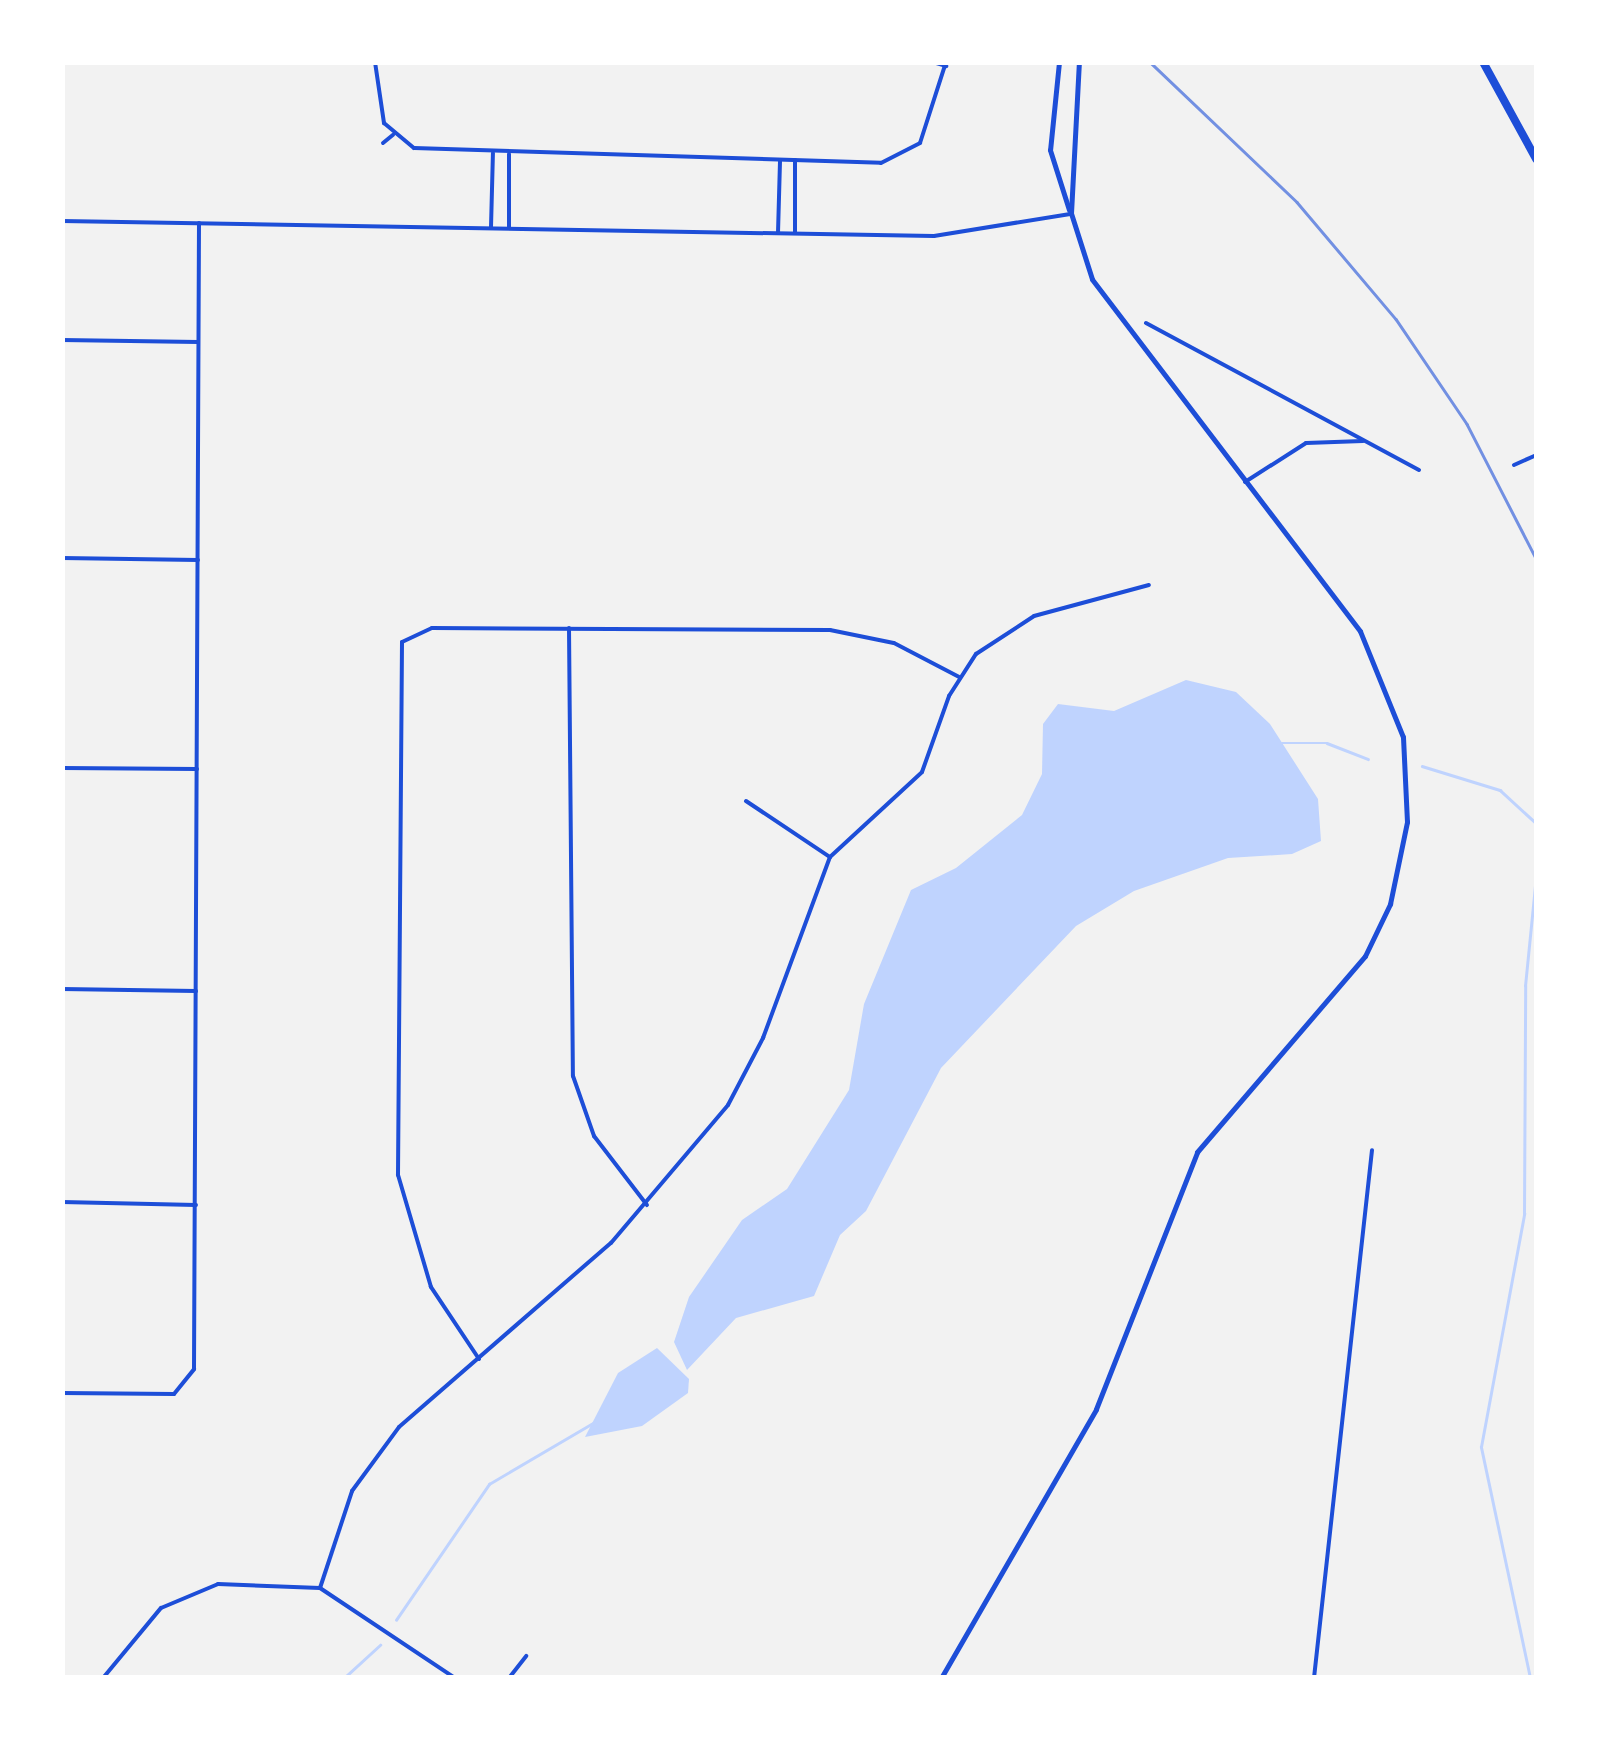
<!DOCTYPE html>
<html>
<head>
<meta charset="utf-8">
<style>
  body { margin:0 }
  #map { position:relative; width:1599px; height:1740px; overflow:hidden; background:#f2f2f2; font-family:"Open Sans",sans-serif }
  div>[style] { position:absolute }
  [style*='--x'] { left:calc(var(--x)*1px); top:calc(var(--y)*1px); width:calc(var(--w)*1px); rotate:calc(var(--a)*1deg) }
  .water>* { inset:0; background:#bfd3fe }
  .stream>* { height:2.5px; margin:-1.25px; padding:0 1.25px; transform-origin:1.25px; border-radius:1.25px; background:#bfd3fe }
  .minor>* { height:4px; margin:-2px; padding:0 2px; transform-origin:2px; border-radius:2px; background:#1d4ed8 }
  .tertiary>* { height:5px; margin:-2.5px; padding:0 2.5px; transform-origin:2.5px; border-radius:2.5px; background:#1d4ed8 }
  .primary>* { height:8px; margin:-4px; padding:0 4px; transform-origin:4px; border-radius:4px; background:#1d4ed8 }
  .rail>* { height:2.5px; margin:-1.25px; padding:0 1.25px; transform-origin:1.25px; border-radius:1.25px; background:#7290e2 }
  span { translate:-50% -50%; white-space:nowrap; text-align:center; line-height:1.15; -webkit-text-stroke:10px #fff; paint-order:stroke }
  .frame { position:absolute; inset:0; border:65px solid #fff; pointer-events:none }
</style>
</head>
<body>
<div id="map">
  <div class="water">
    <i style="clip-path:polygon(1186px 680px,1236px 692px,1270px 724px,1318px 799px,1321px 841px,1292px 854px,1228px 858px,1134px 891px,1076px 926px,941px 1068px,866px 1211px,840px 1235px,814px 1296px,736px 1318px,687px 1370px,674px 1342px,689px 1297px,742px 1220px,787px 1189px,849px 1090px,864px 1004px,911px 890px,956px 868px,1022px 815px,1042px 774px,1043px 724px,1058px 704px,1114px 711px)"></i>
    <i style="clip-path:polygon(657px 1348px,689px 1379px,688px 1393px,642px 1426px,585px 1437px,618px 1373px)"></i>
  </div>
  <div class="stream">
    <i style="--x:1282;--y:743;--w:45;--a:0"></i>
    <i style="--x:1327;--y:743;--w:44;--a:21.3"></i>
    <i style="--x:1422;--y:766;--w:82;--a:17.1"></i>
    <i style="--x:1500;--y:790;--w:49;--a:42.5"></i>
    <i style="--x:396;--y:1620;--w:165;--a:-55.6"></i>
    <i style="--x:489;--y:1484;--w:121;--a:-30.4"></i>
    <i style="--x:344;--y:1678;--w:49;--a:-42.5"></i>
    <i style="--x:1530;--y:1678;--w:236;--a:-102"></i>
    <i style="--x:1481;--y:1447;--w:237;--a:-79.5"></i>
    <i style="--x:1524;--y:1214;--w:228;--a:-89.7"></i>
    <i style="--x:1525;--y:986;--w:112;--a:-84.3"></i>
  </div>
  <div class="minor">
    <i style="--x:375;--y:62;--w:62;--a:81.6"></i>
    <i style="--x:384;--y:123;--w:39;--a:40"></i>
    <i style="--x:414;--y:148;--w:467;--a:1.8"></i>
    <i style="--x:881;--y:163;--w:44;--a:-27.1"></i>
    <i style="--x:920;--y:143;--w:85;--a:-72.2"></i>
    <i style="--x:933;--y:62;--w:14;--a:17"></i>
    <i style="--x:383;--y:143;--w:13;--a:-39"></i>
    <i style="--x:62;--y:221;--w:872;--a:0.99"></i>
    <i style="--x:934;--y:236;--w:138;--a:-9.2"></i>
    <i style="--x:491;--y:227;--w:74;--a:-88.5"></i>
    <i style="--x:509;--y:227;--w:73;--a:-90"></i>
    <i style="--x:778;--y:233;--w:73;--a:-88.4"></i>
    <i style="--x:795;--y:233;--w:73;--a:-90"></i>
    <i style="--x:1146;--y:323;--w:310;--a:28.3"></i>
    <i style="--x:62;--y:340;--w:136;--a:0.8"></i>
    <i style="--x:1514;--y:465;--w:24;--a:-24"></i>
    <i style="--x:1245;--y:482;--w:72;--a:-32.6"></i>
    <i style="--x:1306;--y:443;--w:57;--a:-2"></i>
    <i style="--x:62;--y:558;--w:136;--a:0.8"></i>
    <i style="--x:569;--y:628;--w:448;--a:89.5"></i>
    <i style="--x:573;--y:1076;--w:64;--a:70.7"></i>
    <i style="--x:594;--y:1136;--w:87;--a:52.5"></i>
    <i style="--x:62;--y:768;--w:135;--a:0.4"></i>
    <i style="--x:746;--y:801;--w:101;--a:33.7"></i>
    <i style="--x:62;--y:989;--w:134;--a:0.9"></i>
    <i style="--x:62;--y:1202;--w:134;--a:1.3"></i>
    <i style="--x:479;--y:1359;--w:87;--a:-123.7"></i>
    <i style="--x:431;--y:1287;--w:117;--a:-106.4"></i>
    <i style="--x:398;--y:1175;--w:533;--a:-89.57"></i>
    <i style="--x:402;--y:642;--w:33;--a:-25"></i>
    <i style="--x:432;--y:628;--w:398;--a:0.3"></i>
    <i style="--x:830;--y:630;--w:65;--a:11.5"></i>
    <i style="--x:894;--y:643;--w:73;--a:27.6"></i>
    <i style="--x:62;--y:1393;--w:112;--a:0.5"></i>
    <i style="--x:174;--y:1394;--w:32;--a:-51"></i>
    <i style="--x:194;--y:1369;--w:1146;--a:-89.75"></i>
    <i style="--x:320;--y:1588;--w:102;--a:-71.7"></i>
    <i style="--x:352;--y:1491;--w:79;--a:-53.7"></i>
    <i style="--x:399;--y:1427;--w:281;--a:-41"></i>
    <i style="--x:611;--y:1243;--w:181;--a:-49.7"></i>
    <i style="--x:728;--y:1105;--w:76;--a:-62.4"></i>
    <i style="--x:763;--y:1038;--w:193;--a:-69.7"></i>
    <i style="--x:830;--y:857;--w:125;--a:-42.7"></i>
    <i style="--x:922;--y:772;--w:81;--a:-70.4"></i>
    <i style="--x:949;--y:696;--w:50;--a:-57.3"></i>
    <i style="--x:976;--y:654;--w:69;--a:-33.2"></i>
    <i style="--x:1034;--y:616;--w:119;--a:-15.1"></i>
    <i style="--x:103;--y:1678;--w:91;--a:-50.4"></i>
    <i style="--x:161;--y:1608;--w:62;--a:-22.8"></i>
    <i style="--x:218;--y:1584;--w:102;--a:2.2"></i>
    <i style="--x:320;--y:1588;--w:162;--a:33.7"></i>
    <i style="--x:509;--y:1678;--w:28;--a:-52"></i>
    <i style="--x:1314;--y:1678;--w:531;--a:-83.73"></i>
  </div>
  <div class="tertiary">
    <i style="--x:1059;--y:62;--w:88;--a:95.8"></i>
    <i style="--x:1050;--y:150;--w:63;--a:72.4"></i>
    <i style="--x:941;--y:1678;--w:310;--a:-60"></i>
    <i style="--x:1096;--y:1409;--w:276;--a:-68.5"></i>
    <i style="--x:1197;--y:1152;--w:258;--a:-49.4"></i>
    <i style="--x:1365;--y:956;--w:58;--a:-64.3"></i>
    <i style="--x:1390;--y:904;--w:84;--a:-78.3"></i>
    <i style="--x:1407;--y:822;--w:85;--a:-92.7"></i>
    <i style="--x:1403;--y:737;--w:114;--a:-112.1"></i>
    <i style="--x:1360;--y:631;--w:442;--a:-127.3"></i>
    <i style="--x:1092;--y:279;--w:69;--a:-107.7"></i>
    <i style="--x:1071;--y:213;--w:151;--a:-87"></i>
  </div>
  <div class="primary">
    <i style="--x:1483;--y:62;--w:111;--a:61.3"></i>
  </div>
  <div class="rail">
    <i style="--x:1150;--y:62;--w:203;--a:43.6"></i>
    <i style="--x:1297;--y:202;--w:153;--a:49.8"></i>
    <i style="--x:1396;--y:319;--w:127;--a:55.9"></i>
    <i style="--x:1467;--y:424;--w:151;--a:62.8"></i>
  </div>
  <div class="frame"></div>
</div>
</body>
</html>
